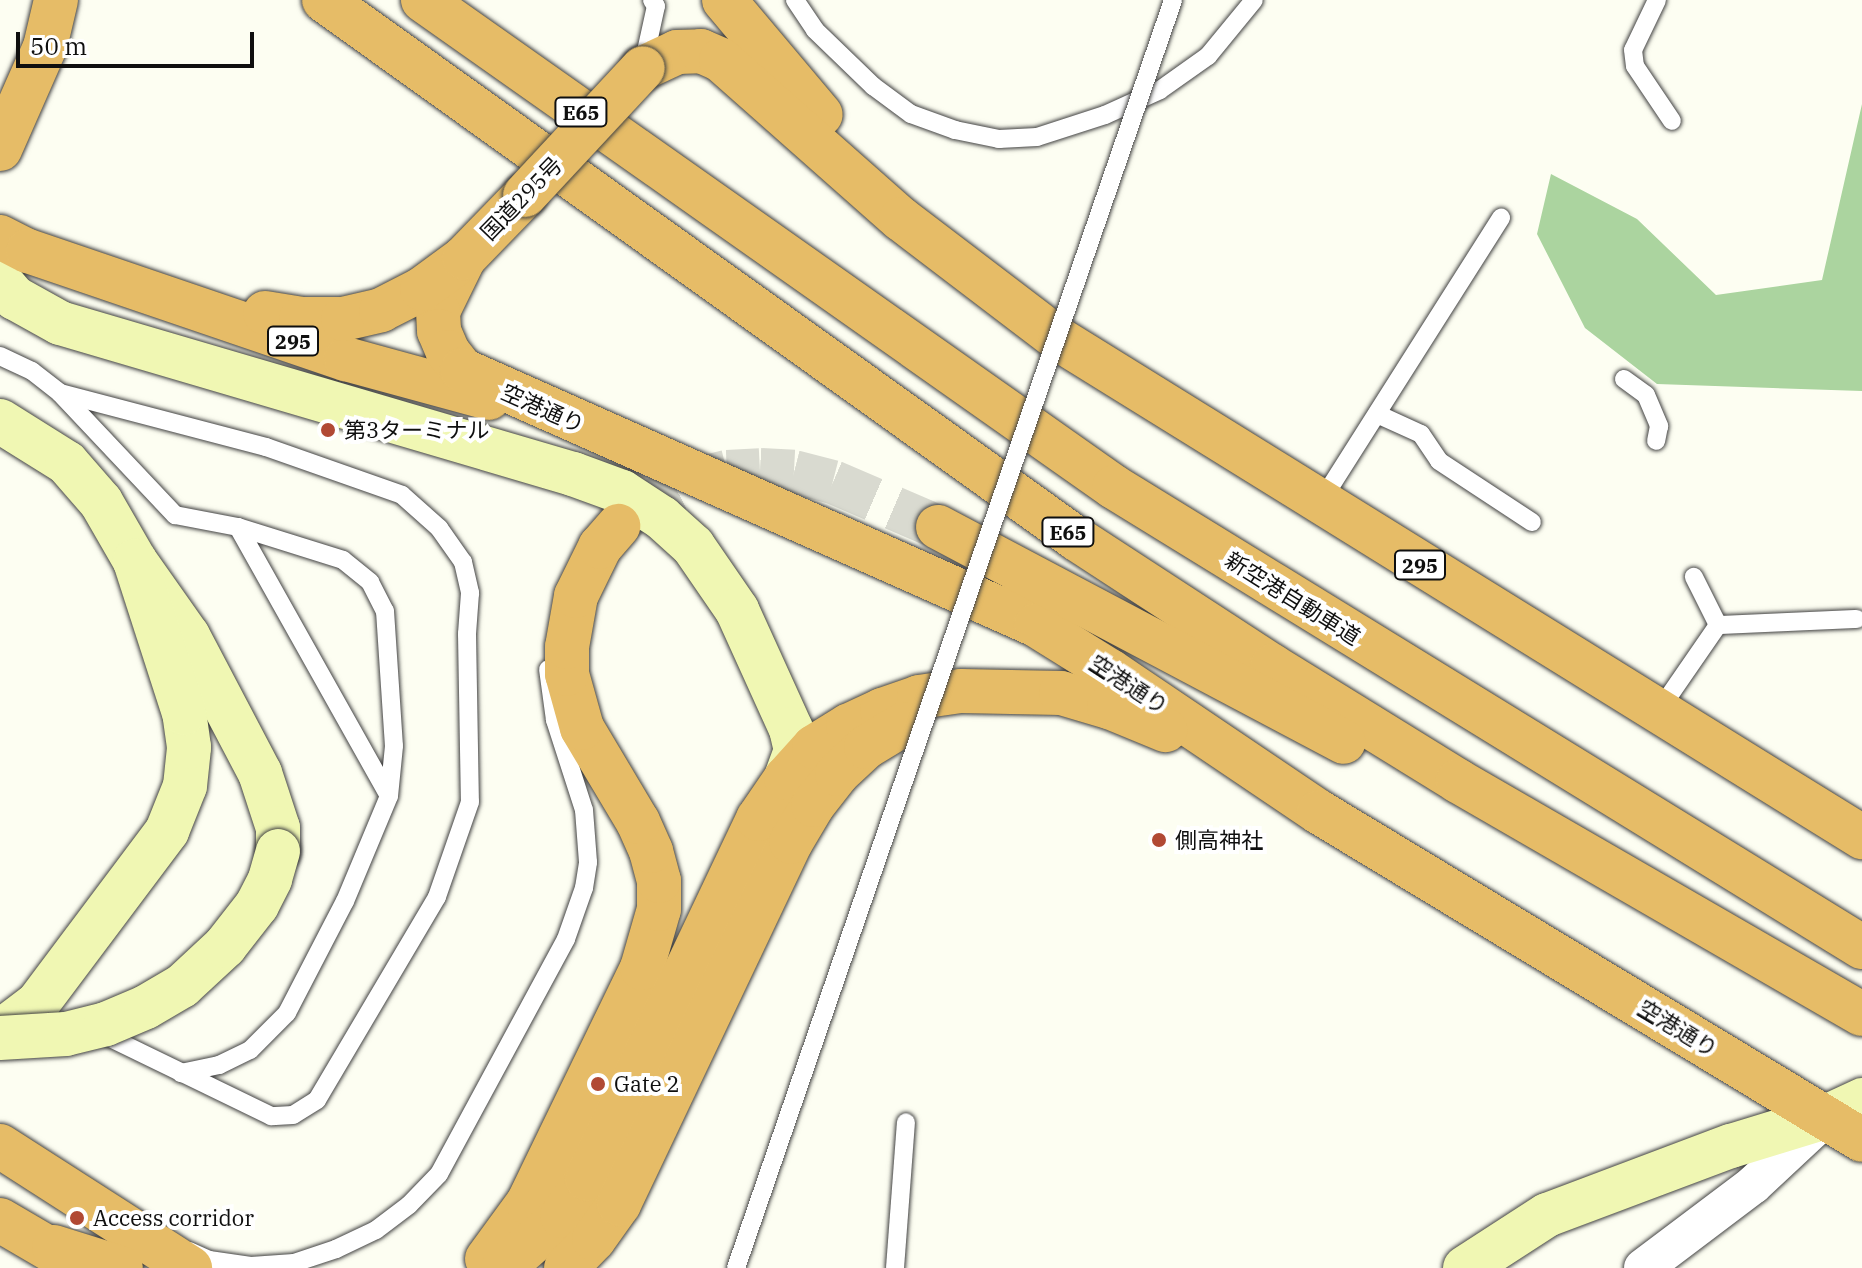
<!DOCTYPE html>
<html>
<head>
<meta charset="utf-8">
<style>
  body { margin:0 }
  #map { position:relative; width:1862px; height:1268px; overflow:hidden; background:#fdfef2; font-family:"IBM Plex Serif","Noto Sans JP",serif }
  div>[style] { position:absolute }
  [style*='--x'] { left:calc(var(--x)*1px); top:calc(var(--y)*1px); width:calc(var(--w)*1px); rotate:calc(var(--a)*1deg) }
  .forest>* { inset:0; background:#abd49f }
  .highway-tunnel>* { height:44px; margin-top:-22px; transform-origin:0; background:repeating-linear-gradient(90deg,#d9dad0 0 44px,transparent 0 66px) }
  .roads { filter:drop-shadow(0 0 2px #424242) drop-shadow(0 0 2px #424242) }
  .lane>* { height:18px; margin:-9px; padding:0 9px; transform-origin:9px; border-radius:9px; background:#fff }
  .street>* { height:38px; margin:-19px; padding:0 19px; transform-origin:19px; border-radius:19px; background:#fff }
  .secondary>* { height:44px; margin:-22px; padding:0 22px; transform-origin:22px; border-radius:22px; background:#f0f7b3 }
  .highway>* { height:44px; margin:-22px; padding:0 22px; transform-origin:22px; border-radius:22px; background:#e6bc67 }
  .bridges { filter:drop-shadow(0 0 2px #424242) drop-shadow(0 0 2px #424242) }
  .lane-bridge>* { height:18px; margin:-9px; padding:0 9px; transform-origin:9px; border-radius:9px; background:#fff }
  .secondary-bridge>* { height:44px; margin:-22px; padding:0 22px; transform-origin:22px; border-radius:22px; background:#f0f7b3 }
  .highway-bridge>* { height:44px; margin:-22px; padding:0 22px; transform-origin:22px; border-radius:22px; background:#e6bc67 }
  .dots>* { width:22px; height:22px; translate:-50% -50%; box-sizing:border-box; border:4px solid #fff; border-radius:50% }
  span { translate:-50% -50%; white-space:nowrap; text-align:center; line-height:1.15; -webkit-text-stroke:8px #fff; paint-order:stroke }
  .shield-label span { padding:2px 6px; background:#fff; border:2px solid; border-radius:6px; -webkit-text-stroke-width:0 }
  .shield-label { font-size:20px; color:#0f0f0f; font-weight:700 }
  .street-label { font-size:22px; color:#0f0f0f }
  .poi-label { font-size:22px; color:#0f0f0f }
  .left { translate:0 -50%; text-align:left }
  .scale { position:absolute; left:16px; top:32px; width:238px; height:36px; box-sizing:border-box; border:4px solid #0f0f0f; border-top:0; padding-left:10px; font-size:24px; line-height:28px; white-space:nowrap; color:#0f0f0f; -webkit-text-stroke:6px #fff; paint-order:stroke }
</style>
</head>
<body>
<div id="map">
  <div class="forest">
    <i style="clip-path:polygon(1862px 104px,1862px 391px,1657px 384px,1585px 328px,1537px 234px,1551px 174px,1637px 219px,1716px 295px,1822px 280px)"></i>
  </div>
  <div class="highway-tunnel">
    <i style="--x:618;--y:526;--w:25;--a:-42"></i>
    <i style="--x:637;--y:509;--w:64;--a:-27"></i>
    <i style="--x:694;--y:480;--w:34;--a:-14"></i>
    <i style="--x:727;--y:472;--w:33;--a:-3"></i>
    <i style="--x:760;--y:470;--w:34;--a:3"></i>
    <i style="--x:794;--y:472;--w:40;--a:14.4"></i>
    <i style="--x:833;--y:482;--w:114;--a:23.2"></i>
  </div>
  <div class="roads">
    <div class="lane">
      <i style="--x:795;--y:0;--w:36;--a:56"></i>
      <i style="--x:815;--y:30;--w:81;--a:44"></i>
      <i style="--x:873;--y:86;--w:47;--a:36.4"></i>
      <i style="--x:911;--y:114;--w:47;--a:20"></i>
      <i style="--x:955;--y:130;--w:45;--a:11.6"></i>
      <i style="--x:999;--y:139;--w:38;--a:-3"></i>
      <i style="--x:1037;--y:137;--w:71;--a:-17.9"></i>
      <i style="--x:1105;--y:115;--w:60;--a:-24.4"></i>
      <i style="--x:1160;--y:90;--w:59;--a:-35.3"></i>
      <i style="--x:1208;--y:56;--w:72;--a:-50.6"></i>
      <i style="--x:1657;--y:0;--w:55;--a:115.6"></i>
      <i style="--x:1633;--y:50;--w:16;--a:83"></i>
      <i style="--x:1635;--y:66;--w:66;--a:56.1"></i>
      <i style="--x:643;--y:65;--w:60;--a:-77.6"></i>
      <i style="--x:656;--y:6;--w:7;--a:-124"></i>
      <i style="--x:0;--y:356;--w:35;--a:25"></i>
      <i style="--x:32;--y:371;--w:36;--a:38"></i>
      <i style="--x:60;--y:393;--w:168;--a:46.7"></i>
      <i style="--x:175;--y:515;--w:64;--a:10.8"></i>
      <i style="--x:238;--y:527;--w:110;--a:17.4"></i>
      <i style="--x:343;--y:560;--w:35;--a:39"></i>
      <i style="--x:370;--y:582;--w:33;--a:63"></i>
      <i style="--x:385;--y:611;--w:135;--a:86.2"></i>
      <i style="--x:394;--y:746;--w:50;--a:95.7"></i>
      <i style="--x:389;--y:796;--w:114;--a:112.7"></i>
      <i style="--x:345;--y:901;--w:126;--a:117.4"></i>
      <i style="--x:287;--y:1013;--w:52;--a:135"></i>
      <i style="--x:250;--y:1050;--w:34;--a:154"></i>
      <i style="--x:219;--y:1065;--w:39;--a:168"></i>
      <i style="--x:1624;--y:379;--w:27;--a:36"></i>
      <i style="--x:1646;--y:395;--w:34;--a:67"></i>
      <i style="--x:1659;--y:426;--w:15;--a:101"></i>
      <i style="--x:60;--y:393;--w:213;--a:14.7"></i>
      <i style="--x:266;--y:447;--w:144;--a:19.4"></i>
      <i style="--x:402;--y:495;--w:50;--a:41.7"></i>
      <i style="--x:439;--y:528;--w:42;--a:54.8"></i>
      <i style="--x:463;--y:562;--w:32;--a:77"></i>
      <i style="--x:470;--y:593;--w:41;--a:94.2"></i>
      <i style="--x:467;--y:634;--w:168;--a:89"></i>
      <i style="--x:470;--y:802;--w:101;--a:109.2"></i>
      <i style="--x:437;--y:897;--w:236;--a:120.6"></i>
      <i style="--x:317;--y:1100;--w:28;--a:148"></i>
      <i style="--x:293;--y:1115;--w:22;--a:177"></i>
      <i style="--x:271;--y:1116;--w:192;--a:-154.1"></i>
      <i style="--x:1377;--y:414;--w:48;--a:24.4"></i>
      <i style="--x:1421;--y:434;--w:32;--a:56"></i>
      <i style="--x:1439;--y:461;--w:111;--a:33.3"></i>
      <i style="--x:1320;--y:503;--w:338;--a:-57.6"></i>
      <i style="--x:238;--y:527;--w:308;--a:60.7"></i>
      <i style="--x:1718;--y:625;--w:139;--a:-2.5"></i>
      <i style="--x:1658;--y:712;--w:106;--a:-55.4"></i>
      <i style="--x:1718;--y:625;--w:54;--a:-116.6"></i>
      <i style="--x:189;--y:1251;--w:22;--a:24"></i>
      <i style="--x:209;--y:1260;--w:42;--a:8.1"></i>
      <i style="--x:251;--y:1266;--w:43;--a:-4"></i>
      <i style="--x:294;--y:1263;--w:44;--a:-18.4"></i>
      <i style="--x:336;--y:1249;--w:44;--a:-25.4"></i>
      <i style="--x:376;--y:1230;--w:41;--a:-37.1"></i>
      <i style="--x:409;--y:1205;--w:43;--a:-45.9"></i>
      <i style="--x:439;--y:1174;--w:267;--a:-61.6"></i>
      <i style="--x:566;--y:939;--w:54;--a:-70.6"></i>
      <i style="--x:584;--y:888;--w:26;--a:-81"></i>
      <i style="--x:588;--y:862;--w:52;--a:-94.4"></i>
      <i style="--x:584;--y:810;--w:95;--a:-107.9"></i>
      <i style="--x:555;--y:720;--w:51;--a:-97.8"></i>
      <i style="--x:895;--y:1268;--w:146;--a:-85.7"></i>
    </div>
    <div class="street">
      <i style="--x:1643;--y:1268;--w:138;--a:-37"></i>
      <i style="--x:1753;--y:1185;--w:100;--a:-43"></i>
    </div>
    <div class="secondary">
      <i style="--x:0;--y:281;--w:23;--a:49"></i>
      <i style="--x:15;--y:298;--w:51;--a:29.1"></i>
      <i style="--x:60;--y:323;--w:535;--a:16.4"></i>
      <i style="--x:573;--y:474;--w:52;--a:20.2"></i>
      <i style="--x:622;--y:492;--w:48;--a:33"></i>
      <i style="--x:662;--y:518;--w:42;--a:42.1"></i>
      <i style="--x:693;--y:546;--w:78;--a:55.5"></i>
      <i style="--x:737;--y:610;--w:131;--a:65.6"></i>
      <i style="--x:791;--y:729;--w:22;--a:77"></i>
      <i style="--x:796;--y:750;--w:30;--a:110"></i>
      <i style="--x:0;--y:421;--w:79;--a:32.1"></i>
      <i style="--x:67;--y:463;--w:52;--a:48.9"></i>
      <i style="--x:101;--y:502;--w:68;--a:60"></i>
      <i style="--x:135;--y:561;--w:92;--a:54.8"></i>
      <i style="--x:188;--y:636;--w:155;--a:62.3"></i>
      <i style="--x:260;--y:773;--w:58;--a:71.9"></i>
      <i style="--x:278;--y:828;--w:23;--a:90"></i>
      <i style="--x:0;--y:1032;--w:48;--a:-37.3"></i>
      <i style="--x:38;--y:1003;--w:215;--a:-53.1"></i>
      <i style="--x:167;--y:831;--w:48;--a:-68.2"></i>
      <i style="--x:185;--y:786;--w:39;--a:-84"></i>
      <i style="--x:189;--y:747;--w:34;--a:-98"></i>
      <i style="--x:184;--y:713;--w:160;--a:-107.9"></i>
      <i style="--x:1465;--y:1268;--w:98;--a:-32.9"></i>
      <i style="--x:1547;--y:1215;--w:197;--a:-20.6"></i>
      <i style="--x:1731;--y:1146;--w:99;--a:-17"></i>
      <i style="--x:1826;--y:1117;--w:40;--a:-25"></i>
    </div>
    <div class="highway">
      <i style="--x:324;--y:0;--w:926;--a:35.6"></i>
      <i style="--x:1077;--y:539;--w:233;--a:33.1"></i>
      <i style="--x:1272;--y:666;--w:219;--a:31.7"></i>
      <i style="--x:1458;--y:781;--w:466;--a:30"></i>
      <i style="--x:423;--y:0;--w:845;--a:35.18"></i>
      <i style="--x:1114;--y:487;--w:878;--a:31.59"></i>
      <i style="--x:724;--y:0;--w:150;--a:49.9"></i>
      <i style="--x:643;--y:68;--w:38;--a:-25"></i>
      <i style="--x:677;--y:52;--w:24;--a:-2"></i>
      <i style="--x:701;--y:51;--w:22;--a:24"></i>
      <i style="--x:721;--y:60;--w:240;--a:41.5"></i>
      <i style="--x:901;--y:219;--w:200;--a:37.3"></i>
      <i style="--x:1060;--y:340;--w:944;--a:31.79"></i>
      <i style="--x:0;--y:149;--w:111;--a:-66.2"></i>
      <i style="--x:45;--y:47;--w:48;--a:-76.8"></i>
      <i style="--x:0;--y:237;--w:31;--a:27"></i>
      <i style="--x:28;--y:251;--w:336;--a:18.8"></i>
      <i style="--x:346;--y:359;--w:148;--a:15.3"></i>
      <i style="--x:464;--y:258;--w:59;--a:116.1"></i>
      <i style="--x:438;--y:311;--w:20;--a:87"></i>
      <i style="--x:439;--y:331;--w:23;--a:67"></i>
      <i style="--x:448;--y:352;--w:23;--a:52"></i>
      <i style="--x:462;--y:370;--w:628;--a:23.95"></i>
      <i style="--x:1036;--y:625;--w:87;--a:31.9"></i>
      <i style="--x:1110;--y:671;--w:252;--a:34"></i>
      <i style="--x:1319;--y:812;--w:634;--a:31.13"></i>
      <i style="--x:265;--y:313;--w:36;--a:9"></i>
      <i style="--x:301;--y:319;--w:42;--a:0"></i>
      <i style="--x:343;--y:319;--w:39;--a:-13"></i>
      <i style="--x:381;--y:310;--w:46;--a:-27.1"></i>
      <i style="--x:422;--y:289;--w:52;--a:-36.4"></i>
      <i style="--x:464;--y:258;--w:88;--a:-45.9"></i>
      <i style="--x:938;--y:527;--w:459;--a:27.9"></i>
      <i style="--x:0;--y:1146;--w:226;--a:32.7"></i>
      <i style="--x:0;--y:1220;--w:95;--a:30.3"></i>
      <i style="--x:54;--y:1247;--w:70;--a:17.4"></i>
      <i style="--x:487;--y:1259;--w:69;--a:-53.8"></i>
      <i style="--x:528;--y:1203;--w:261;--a:-64.1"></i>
      <i style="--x:642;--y:968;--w:61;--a:-73.9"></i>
      <i style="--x:659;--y:909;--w:28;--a:-90"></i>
      <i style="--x:659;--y:881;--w:31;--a:-105"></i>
      <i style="--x:651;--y:851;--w:32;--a:-114"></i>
      <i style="--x:638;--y:822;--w:109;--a:-120.8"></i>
      <i style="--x:582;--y:728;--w:56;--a:-105.5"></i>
      <i style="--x:567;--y:674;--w:27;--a:-90"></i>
      <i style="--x:567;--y:647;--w:52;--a:-80"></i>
      <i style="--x:576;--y:596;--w:55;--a:-63.9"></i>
      <i style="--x:600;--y:547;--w:28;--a:-49"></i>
      <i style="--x:503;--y:1268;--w:79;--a:-41.4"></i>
      <i style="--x:562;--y:1216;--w:45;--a:-56"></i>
      <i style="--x:587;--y:1179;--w:399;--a:-64.6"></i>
      <i style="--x:758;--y:819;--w:50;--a:-55.7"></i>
      <i style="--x:786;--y:778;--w:42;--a:-47.9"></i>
      <i style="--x:814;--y:747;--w:40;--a:-32"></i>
      <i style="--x:848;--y:726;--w:38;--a:-25"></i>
      <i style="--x:882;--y:710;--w:39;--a:-19"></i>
      <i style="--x:919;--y:697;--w:42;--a:-8.1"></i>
      <i style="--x:961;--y:691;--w:100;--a:1.1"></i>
      <i style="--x:1061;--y:693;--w:50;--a:16.3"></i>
      <i style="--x:1109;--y:707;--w:61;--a:22.3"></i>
      <i style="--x:566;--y:1268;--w:40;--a:-46"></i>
      <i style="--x:594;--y:1239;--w:43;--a:-54.5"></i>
      <i style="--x:619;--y:1204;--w:401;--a:-64.6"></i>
      <i style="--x:791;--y:842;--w:43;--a:-59.3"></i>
      <i style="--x:813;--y:805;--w:39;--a:-52"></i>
      <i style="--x:837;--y:774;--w:40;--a:-43"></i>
      <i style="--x:866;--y:747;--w:44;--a:-31.2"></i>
    </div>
  </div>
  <div class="bridges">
    <div class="lane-bridge">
      <i style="--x:736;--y:1268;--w:1341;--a:-70.98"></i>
    </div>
    <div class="secondary-bridge">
      <i style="--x:0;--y:1038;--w:66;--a:-3.5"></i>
      <i style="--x:66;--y:1034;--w:41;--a:-14"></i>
      <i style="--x:106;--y:1024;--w:43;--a:-23"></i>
      <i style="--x:146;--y:1007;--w:42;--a:-30.3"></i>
      <i style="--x:182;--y:986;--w:59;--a:-42.9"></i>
      <i style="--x:225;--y:946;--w:52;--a:-52"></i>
      <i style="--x:257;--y:905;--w:29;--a:-63"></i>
      <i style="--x:270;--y:879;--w:29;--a:-74"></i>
    </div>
    <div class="highway-bridge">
      <i style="--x:525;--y:195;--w:173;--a:-47.1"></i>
    </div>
  </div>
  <div class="dots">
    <i style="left:328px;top:430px;background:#b14934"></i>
    <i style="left:1159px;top:840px;background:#b14934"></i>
    <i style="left:598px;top:1084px;background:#b14934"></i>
    <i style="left:77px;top:1218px;background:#b14934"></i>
  </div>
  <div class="shield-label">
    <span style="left:581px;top:112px">E65</span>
    <span style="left:293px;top:341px">295</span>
    <span style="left:1068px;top:532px">E65</span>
    <span style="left:1420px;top:565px">295</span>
  </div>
  <div class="street-label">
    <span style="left:521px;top:198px;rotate:-46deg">国道295号</span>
    <span style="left:543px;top:408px;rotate:24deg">空港通り</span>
    <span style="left:1293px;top:598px;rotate:32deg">新空港自動車道</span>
    <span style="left:1129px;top:684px;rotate:33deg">空港通り</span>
    <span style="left:1678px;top:1028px;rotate:31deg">空港通り</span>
  </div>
  <div class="poi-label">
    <span class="left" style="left:344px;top:430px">第3ターミナル</span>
    <span class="left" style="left:1175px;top:840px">側高神社</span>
    <span class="left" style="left:614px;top:1084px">Gate 2</span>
    <span class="left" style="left:93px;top:1218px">Access corridor</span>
  </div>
  <div class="scale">50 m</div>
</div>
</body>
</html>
